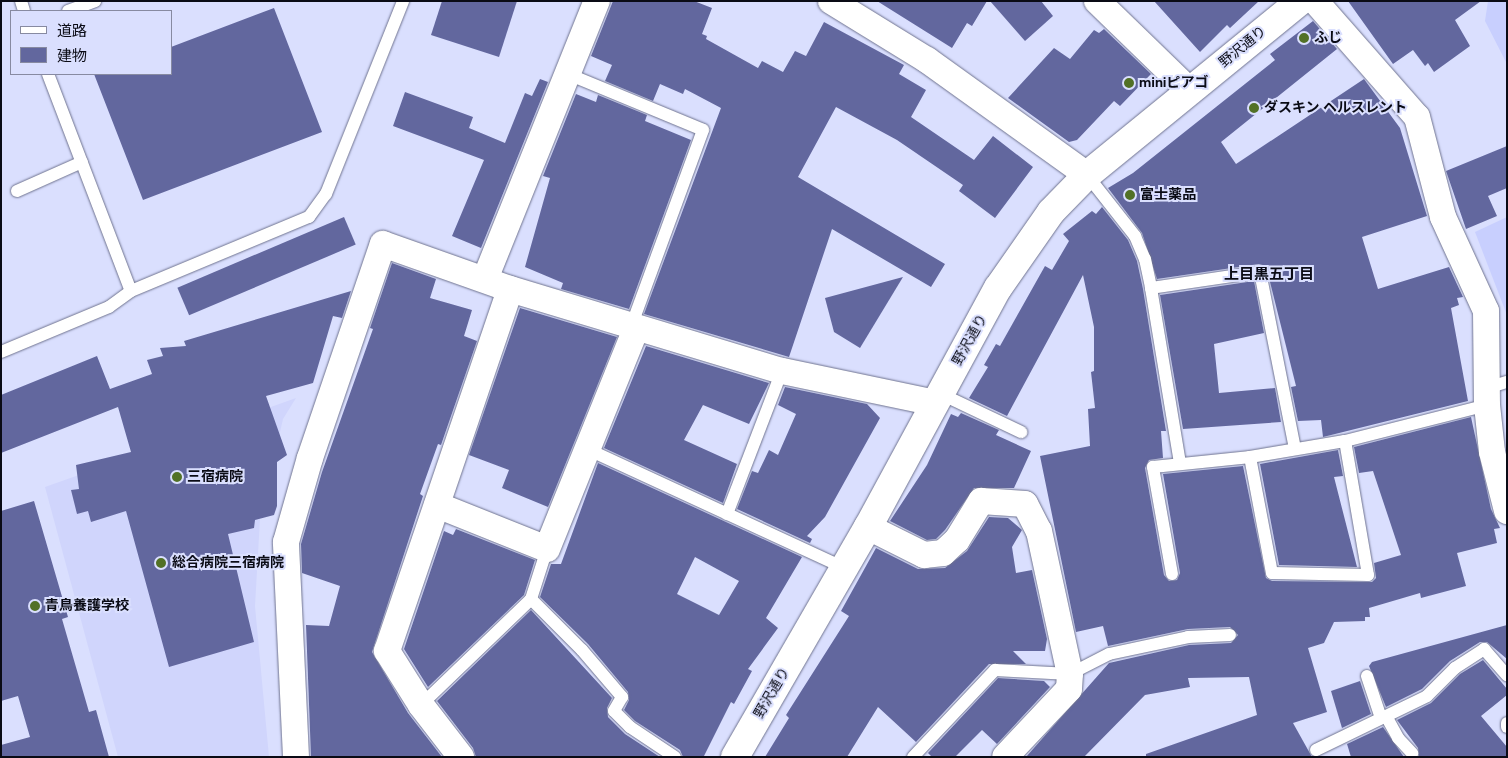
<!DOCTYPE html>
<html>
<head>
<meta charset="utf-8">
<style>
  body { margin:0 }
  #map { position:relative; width:1508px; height:758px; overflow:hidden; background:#dadffe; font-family:Figtree,"Noto Sans JP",sans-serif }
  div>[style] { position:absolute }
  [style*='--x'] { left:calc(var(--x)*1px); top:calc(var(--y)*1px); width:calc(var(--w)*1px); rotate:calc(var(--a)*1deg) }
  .built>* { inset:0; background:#d0d5fc }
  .green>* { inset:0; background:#c8cffe }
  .building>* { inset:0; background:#62679e; transform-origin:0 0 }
  .roads { filter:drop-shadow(0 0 1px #6f738f) drop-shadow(0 0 1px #6f738f) }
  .service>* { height:12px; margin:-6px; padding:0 6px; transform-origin:6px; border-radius:6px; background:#fff }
  .minor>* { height:26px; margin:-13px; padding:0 13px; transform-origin:13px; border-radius:13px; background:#fff }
  .tertiary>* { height:28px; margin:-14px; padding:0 14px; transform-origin:14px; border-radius:14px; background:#fff }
  .dots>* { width:14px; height:14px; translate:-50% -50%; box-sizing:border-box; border:2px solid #dadffe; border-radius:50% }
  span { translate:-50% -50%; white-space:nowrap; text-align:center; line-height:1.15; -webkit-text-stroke:4px #dadffe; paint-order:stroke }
  .poi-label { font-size:14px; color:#0a0b15; font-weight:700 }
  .left { translate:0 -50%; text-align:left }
  .street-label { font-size:14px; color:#0a0b15 }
  .neighbourhood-label { font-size:15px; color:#0a0b15; font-weight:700 }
  .frame { position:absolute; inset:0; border:2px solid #0a0b15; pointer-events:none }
  .legend { position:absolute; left:10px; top:10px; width:162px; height:65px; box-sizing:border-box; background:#dadffe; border:1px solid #878aa1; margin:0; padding:6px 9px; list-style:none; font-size:15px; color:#0a0b15 }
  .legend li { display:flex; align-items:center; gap:10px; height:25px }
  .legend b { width:25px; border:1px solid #878aa1 }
</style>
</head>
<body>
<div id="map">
  <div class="built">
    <i style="clip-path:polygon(296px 398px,283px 419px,260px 519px,255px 606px,269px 757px,118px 757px,45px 487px)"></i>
  </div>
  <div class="green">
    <i style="clip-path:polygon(1488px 1px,1507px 1px,1507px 64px,1485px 21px)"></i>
    <i style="clip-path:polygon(1507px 217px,1507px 315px,1475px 232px)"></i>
  </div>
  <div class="building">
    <i style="clip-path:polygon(442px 1px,517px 1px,499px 57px,431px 35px)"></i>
    <i style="clip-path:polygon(613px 1px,694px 1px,712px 8px,702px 34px,707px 36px,706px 39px,758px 68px,762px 61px,783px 72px,795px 51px,806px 56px,824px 22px,904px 65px,899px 74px,926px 90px,911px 117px,974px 160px,993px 136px,1033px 167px,995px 218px,959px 191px,963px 185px,897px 140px,836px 107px,798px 177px,945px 264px,931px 287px,832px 229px,789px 357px,644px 314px,721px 108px,685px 89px,683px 94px,660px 84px,653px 101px,605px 81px,612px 65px,591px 56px)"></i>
    <i style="clip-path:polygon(877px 1px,987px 1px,972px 26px,967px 23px,952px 48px)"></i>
    <i style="clip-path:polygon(990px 1px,1041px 1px,1053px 16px,1025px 41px)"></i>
    <i style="clip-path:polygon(1154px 1px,1259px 1px,1230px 28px,1227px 25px,1200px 52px)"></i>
    <i style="clip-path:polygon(1348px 1px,1481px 1px,1455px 20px,1470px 46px,1434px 72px,1428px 63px,1425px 66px,1413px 50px,1393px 64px)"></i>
    <i style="clip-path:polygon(274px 8px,322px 132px,143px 200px,94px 74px,171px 74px,171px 47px)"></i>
    <i style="clip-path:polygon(1313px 21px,1337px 49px,1221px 142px,1236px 164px,1364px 79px,1400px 128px,1427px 216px,1362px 237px,1378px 289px,1449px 267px,1463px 297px,1457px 298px,1459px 305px,1451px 308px,1468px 401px,1323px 437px,1321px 420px,1298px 421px,1291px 387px,1296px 386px,1266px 266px,1259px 264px,1157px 279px,1142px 233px,1108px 188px,1133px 173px,1275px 60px,1270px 54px)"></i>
    <i style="clip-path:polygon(1104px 29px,1151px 74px,1120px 106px,1114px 101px,1077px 140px,1069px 142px,1008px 98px,1054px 48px,1070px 59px,1094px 30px,1099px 33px)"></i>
    <i style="clip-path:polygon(540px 79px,548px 82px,481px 248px,452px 236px,484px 160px,393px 126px,405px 92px,473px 117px,469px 128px,505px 143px,525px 93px,532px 96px)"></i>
    <i style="clip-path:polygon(576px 94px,596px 102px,598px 95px,647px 115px,645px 121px,691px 140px,629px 309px,561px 289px,563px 283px,525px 267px,550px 178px,543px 176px)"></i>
    <i style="clip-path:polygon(1507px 146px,1507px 188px,1488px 196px,1497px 216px,1466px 229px,1446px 171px)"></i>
    <i style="clip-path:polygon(1102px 207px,1128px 240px,1137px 261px,1143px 289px,1166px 431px,1161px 431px,1163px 458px,1149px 460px,1145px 468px,1164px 575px,1169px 581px,1177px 580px,1180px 573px,1163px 474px,1243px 466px,1266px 578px,1272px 581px,1372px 582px,1376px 578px,1374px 563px,1401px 555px,1373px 471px,1359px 473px,1354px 447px,1471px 417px,1491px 509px,1500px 528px,1494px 529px,1497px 543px,1457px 553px,1466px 586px,1421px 598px,1420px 593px,1369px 608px,1370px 617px,1365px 617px,1365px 621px,1334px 622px,1324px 643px,1308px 648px,1327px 712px,1293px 723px,1312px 757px,1146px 757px,1146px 754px,1257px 715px,1249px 677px,1188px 678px,1190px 687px,1145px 695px,1084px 757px,1026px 757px,1109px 663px,1189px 645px,1231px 643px,1238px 635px,1230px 627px,1188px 629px,1108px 646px,1103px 626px,1076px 632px,1040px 456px,1090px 446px,1088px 409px,1095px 408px,1091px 372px,1094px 371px,1094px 327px,1083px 275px,1007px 416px,969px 398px,988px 367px,984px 365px,996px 344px,1000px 346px,1045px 266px,1052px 270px,1069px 241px,1063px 234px,1092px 211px,1096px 214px)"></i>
    <i style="left:344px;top:217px;width:30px;height:181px;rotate:67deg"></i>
    <i style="clip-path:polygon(392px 263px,436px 279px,430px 298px,472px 310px,464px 336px,477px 341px,441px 445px,438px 444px,420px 494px,423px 496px,372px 652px,408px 713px,442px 757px,311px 757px,306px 625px,329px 626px,340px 586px,302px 573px,301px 544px,322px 472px,373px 329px,370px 328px)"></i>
    <i style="clip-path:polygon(903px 277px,860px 348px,834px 332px,825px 298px)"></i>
    <i style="clip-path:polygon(1254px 281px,1264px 333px,1214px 344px,1219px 393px,1275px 388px,1281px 422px,1183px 429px,1160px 295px)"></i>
    <i style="clip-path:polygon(351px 291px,342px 318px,333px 316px,313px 383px,266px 396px,287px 455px,277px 462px,277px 506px,274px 515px,255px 520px,254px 528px,228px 534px,254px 642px,169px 667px,126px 511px,91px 522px,88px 511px,77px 514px,71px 490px,79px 489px,76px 465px,131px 452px,118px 407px,1px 453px,1px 395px,97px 356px,110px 389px,152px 374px,147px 360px,163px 356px,160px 348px,186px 346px,184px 341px)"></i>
    <i style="clip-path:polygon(520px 308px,617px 337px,548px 507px,502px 488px,509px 470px,469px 455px)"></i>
    <i style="clip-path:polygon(646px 346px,769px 383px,749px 424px,703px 405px,684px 440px,737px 464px,723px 503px,604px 448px)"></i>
    <i style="clip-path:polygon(785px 387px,867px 404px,880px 418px,825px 517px,807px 536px,812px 539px,810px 543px,737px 509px,752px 471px,758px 473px,769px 450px,778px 455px,796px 414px,778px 405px)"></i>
    <i style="clip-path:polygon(961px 413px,999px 430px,996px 435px,1031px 451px,1014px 488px,974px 488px,945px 530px,936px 539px,927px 540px,890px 521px,927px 465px,951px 414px,958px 417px)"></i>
    <i style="clip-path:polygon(1338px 450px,1343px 476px,1334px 477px,1357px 567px,1279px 565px,1260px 464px)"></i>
    <i style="clip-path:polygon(evenodd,598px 463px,802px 557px,766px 618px,778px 628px,748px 669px,752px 671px,734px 704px,731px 702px,704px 756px,683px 757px,680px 750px,635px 721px,624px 710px,629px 700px,628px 692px,588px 644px,540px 597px,551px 564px,561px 564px,598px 463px,695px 557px,739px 581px,719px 615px,677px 594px,695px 557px)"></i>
    <i style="clip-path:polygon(34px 501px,68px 617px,62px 619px,89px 712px,96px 710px,109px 757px,1px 757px,1px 745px,30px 737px,18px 696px,1px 701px,1px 511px)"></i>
    <i style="clip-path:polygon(989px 517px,1008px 518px,1022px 530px,1012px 547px,1016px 573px,1032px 570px,1047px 639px,1045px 651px,1013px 651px,1026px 664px,989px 664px,916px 742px,878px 707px,847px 757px,765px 757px,789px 718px,786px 715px,849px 616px,841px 611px,876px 548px,918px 569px,945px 568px,967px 551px)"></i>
    <i style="clip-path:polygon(456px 529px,535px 560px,524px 595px,428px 687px,404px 649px,444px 531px,453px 535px)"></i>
    <i style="clip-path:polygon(531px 610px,612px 698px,607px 708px,608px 717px,625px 734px,660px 757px,476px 757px,473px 748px,437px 701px)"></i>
    <i style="clip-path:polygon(1507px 625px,1507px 659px,1487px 642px,1480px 642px,1450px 661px,1422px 689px,1386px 707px,1369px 666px,1372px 662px)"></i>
    <i style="clip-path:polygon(1483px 660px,1507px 689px,1507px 695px,1481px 716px,1507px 747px,1507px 757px,1419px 757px,1418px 748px,1397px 720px,1431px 703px,1460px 674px)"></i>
    <i style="clip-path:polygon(998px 678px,1044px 681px,1050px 687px,997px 744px,982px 730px,955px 757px,932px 757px,928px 753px)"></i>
    <i style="clip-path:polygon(1360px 681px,1371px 714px,1342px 728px,1331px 691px)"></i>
    <i style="clip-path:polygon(1383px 727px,1404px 757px,1351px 757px,1347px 744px)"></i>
  </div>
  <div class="roads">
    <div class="service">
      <i style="--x:21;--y:1;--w:10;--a:73"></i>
      <i style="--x:68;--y:11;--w:29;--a:-20"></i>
      <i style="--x:48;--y:74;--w:232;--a:69.1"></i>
      <i style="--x:568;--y:74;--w:146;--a:22.5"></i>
      <i style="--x:703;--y:130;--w:210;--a:110.1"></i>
      <i style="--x:1087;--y:175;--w:78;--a:51.8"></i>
      <i style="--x:1135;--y:236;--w:25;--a:67"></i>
      <i style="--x:1145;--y:259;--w:30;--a:78"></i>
      <i style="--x:1151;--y:288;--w:110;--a:-8.4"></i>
      <i style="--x:1260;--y:272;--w:180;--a:78.8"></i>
      <i style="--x:17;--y:191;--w:71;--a:-24"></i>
      <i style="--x:1151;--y:288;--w:178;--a:80.6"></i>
      <i style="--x:1;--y:352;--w:117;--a:-22.6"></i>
      <i style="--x:109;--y:307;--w:27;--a:-36"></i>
      <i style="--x:131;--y:291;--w:193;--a:-22.6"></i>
      <i style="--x:309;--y:217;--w:29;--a:-54"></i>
      <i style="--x:326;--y:194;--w:208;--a:-68.2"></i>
      <i style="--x:1487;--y:388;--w:21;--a:-17"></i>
      <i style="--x:941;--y:394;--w:89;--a:25.4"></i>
      <i style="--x:587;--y:449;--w:284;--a:24.8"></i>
      <i style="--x:1250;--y:457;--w:118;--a:79.3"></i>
      <i style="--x:1272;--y:573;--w:96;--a:1.2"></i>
      <i style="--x:1368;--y:575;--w:136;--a:-99.7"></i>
      <i style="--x:727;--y:514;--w:153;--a:-69"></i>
      <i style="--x:1172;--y:574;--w:109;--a:-100.1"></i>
      <i style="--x:1153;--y:467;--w:98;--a:-5.9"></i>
      <i style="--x:1250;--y:457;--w:96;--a:-9.6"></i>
      <i style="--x:1345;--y:441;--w:146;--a:-14.2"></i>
      <i style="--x:531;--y:599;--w:72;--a:45"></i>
      <i style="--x:582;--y:650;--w:62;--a:49.6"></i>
      <i style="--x:622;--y:697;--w:16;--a:120"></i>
      <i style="--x:614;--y:711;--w:23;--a:45"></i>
      <i style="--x:630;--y:727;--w:54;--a:33.7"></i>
      <i style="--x:1367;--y:676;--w:44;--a:71.6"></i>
      <i style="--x:421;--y:705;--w:153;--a:-43.9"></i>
      <i style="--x:531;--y:599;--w:52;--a:-72.3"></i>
      <i style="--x:1386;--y:716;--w:25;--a:61"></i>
      <i style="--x:1398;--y:738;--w:21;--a:47"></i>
      <i style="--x:1507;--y:723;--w:4;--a:90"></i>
      <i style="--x:1316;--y:750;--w:123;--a:-25.9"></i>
      <i style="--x:1427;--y:696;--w:40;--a:-45"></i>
      <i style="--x:1455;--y:668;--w:35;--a:-33"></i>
      <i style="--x:1484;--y:649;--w:35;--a:49"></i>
      <i style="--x:913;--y:757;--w:120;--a:-46.7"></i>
      <i style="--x:995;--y:670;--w:75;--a:3.1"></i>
      <i style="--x:1070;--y:674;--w:44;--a:-27.1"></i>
      <i style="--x:1109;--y:654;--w:81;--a:-12.1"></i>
      <i style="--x:1188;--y:637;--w:42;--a:-2.7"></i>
    </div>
    <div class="minor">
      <i style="--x:831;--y:1;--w:113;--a:31.6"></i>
      <i style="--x:927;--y:60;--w:197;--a:35.7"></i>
      <i style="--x:1097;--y:1;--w:129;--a:44.1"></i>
      <i style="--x:1315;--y:1;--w:154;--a:48.7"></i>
      <i style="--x:1417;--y:117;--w:103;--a:75.4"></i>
      <i style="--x:1443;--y:217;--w:103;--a:65.4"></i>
      <i style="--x:1486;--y:311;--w:94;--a:89.4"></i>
      <i style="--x:1487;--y:405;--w:47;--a:83.9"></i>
      <i style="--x:1492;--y:452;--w:61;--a:75.7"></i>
      <i style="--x:485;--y:279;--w:300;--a:-68.1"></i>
      <i style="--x:437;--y:505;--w:118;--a:21.8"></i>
      <i style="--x:547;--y:549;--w:237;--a:-68"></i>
      <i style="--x:868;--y:527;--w:63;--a:26.6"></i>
      <i style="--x:924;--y:555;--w:19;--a:-6"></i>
      <i style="--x:943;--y:553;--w:19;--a:-43"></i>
      <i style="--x:957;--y:540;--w:46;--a:-58.4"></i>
      <i style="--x:981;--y:501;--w:44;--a:3.9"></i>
      <i style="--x:1025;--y:504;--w:30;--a:63"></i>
      <i style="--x:1039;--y:531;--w:146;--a:77.8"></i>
      <i style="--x:1070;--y:674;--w:15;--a:94"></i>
      <i style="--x:1069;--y:689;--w:93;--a:133.3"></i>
      <i style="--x:296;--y:757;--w:215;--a:-92.7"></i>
      <i style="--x:286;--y:542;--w:87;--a:-74.1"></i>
      <i style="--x:310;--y:458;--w:226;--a:-71.2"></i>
      <i style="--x:383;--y:244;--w:135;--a:19.5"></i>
      <i style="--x:510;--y:289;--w:284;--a:16.8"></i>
      <i style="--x:782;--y:371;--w:156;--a:11.8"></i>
      <i style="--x:461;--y:757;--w:66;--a:-127.6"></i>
      <i style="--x:421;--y:705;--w:64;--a:-122.2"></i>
      <i style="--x:387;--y:651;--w:382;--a:-71.2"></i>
    </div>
    <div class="tertiary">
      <i style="--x:735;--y:757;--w:266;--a:-60"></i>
      <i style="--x:868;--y:527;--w:272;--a:-61.5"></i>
      <i style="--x:998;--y:288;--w:93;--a:-55.1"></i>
      <i style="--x:1051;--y:212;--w:52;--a:-45.8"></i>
      <i style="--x:1087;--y:175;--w:275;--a:-39.2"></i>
    </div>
  </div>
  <div class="dots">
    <i style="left:1304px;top:38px;background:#527126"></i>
    <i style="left:1129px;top:83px;background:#527126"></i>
    <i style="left:1254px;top:108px;background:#527126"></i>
    <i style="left:1130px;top:195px;background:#527126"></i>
    <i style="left:177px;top:477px;background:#527126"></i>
    <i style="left:161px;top:563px;background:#527126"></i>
    <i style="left:35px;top:606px;background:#527126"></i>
  </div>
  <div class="poi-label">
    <span class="left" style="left:1314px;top:38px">ふじ</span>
    <span class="left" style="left:1139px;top:83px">miniピアゴ</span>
    <span class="left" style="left:1264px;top:108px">ダスキン ヘルスレント</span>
    <span class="left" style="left:1140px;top:195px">富士薬品</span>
    <span class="left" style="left:187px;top:477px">三宿病院</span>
    <span class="left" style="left:172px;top:563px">総合病院三宿病院</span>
    <span class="left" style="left:45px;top:606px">青鳥養護学校</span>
  </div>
  <div class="street-label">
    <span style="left:1243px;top:47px;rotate:-39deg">野沢通り</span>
    <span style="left:970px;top:340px;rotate:-61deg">野沢通り</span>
    <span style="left:772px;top:693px;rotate:-60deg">野沢通り</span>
  </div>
  <div class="neighbourhood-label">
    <span style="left:1269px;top:275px">上目黒五丁目</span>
  </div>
  <div class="frame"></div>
  <ul class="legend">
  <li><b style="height:6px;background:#fff"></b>道路</li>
  <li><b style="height:14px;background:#62679e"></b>建物</li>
  </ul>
</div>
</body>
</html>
